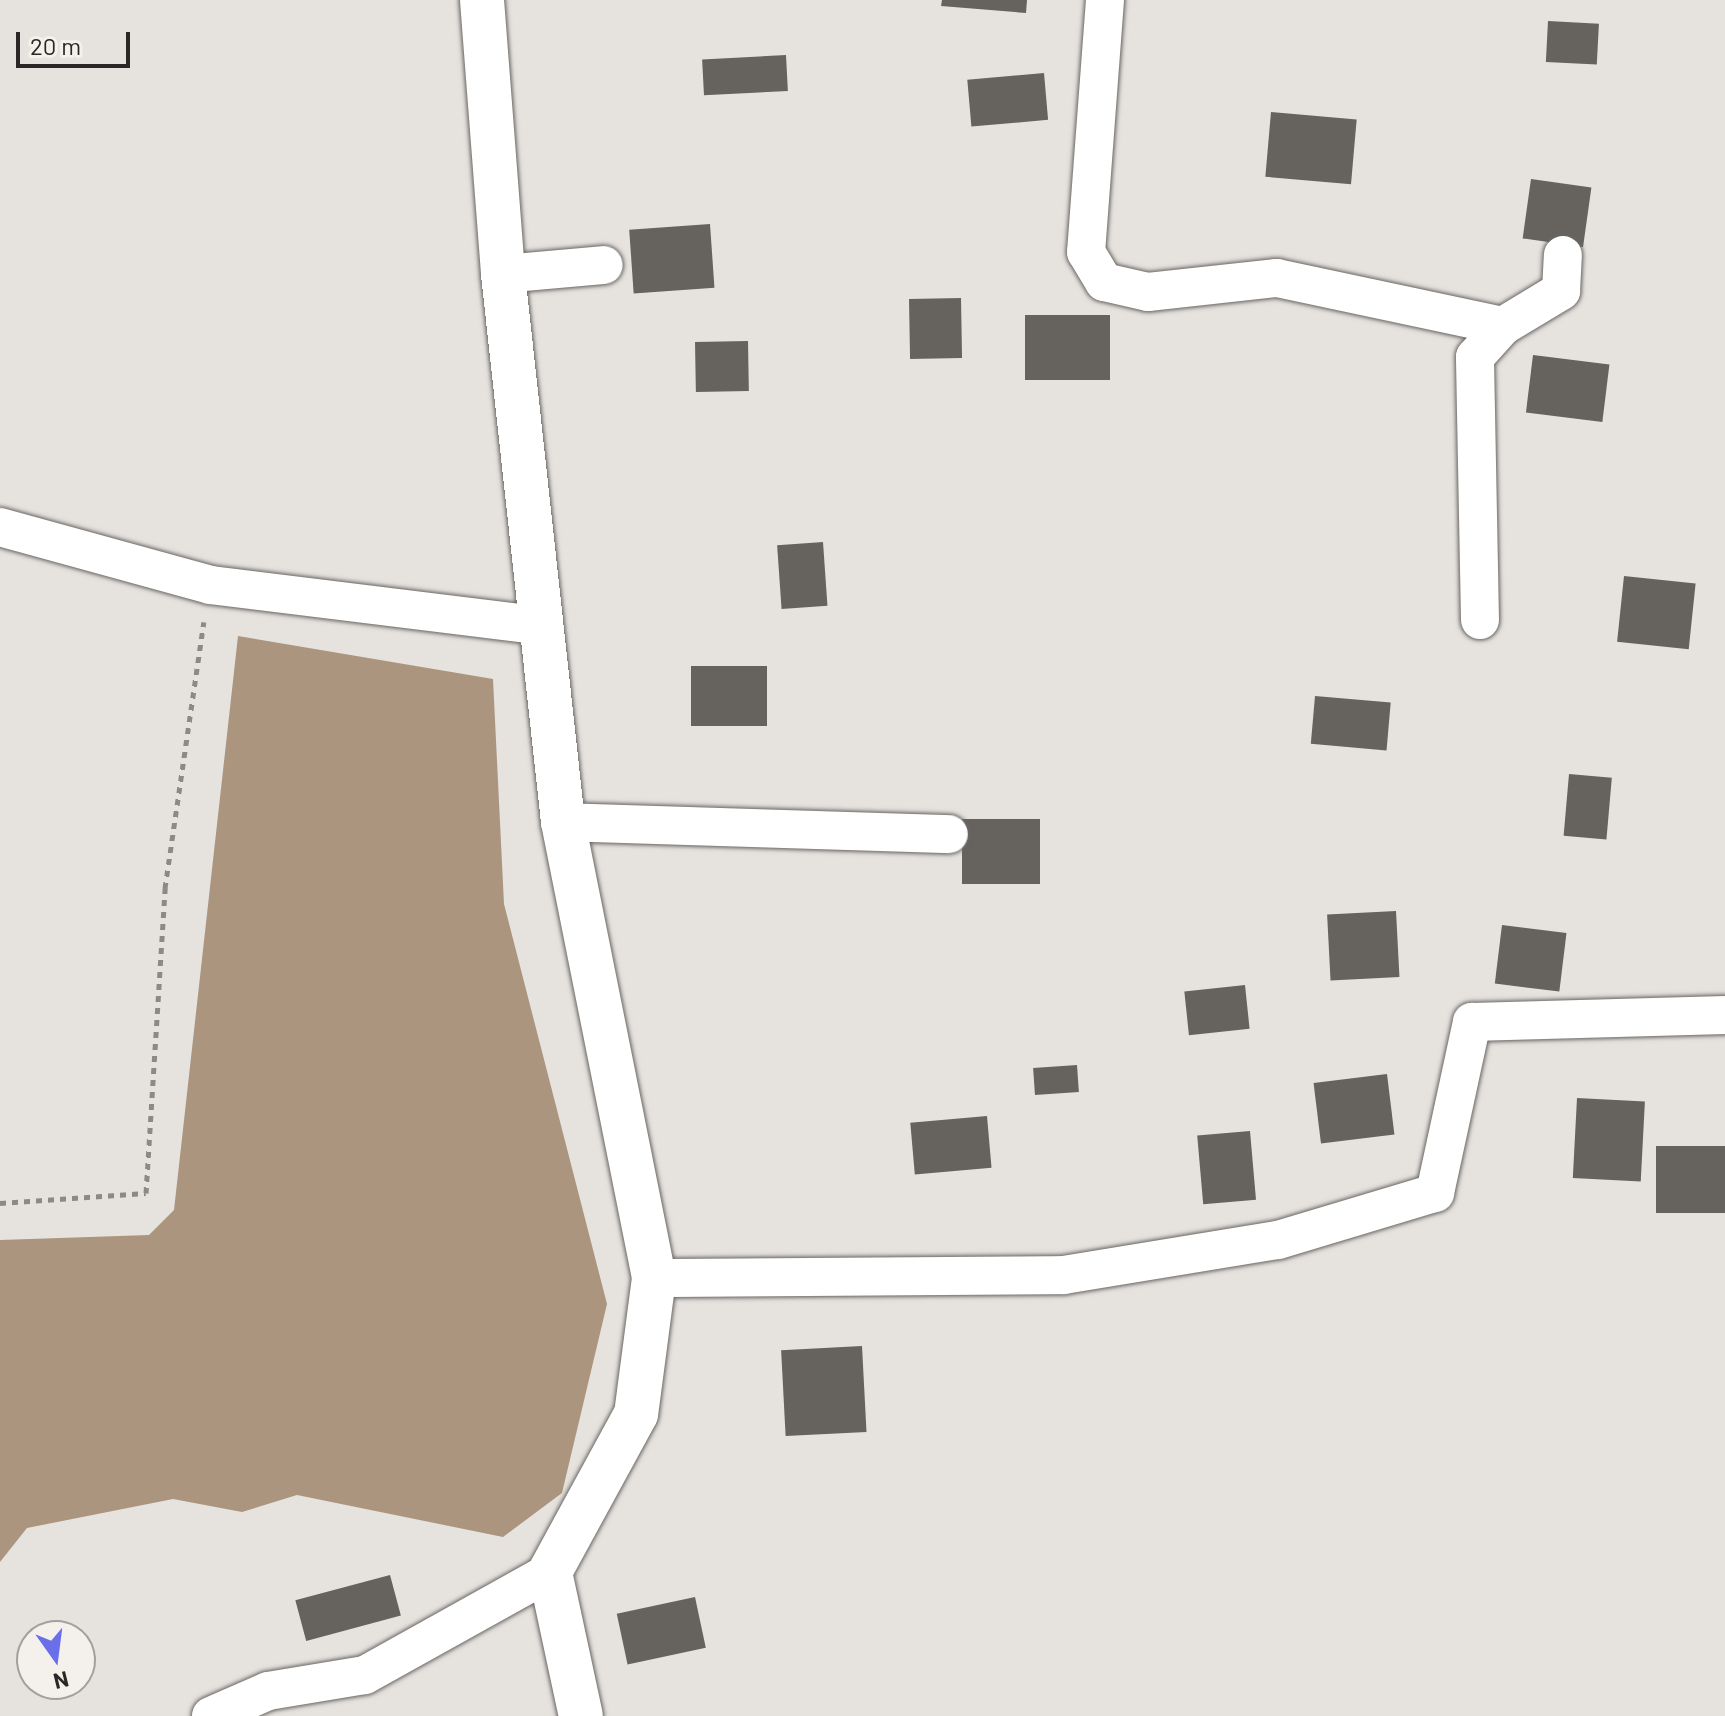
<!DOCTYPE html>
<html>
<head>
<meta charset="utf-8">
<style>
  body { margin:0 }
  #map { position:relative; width:1725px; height:1716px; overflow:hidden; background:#e6e3df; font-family:Barlow,sans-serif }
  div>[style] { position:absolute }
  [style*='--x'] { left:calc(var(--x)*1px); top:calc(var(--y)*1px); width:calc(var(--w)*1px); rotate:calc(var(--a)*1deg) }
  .water>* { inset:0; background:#ab957e }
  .building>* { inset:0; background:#66635f; transform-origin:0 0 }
  .path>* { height:5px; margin-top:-2.5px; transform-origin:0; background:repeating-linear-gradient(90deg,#8c8a87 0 6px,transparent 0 12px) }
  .roads { filter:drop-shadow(0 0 2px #696663) drop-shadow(0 0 2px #696663) }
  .street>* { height:38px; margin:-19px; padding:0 19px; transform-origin:19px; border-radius:19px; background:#fff }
  .secondary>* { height:44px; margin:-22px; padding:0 22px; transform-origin:22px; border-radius:22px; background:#fff }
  span { translate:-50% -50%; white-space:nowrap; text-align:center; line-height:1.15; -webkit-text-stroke:8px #f4f0ec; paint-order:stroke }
  .north { position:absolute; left:16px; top:1620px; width:80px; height:80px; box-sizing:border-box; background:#f4f0ec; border:2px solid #a3a09d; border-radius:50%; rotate:166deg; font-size:22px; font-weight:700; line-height:32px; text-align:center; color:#292826 }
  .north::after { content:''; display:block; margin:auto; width:28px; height:36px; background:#686fe8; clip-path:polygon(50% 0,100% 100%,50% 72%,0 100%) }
  .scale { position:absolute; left:16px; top:32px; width:114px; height:36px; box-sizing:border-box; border:4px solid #292826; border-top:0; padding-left:10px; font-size:24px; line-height:28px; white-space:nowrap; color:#292826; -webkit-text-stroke:6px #f4f0ec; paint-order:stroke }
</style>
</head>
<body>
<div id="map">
  <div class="water">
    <i style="clip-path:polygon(238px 636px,493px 679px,504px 904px,607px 1304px,562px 1493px,503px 1537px,297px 1495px,242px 1512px,173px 1499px,27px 1528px,0 1562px,0 1240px,149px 1235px,174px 1210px)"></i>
  </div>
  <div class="building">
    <i style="clip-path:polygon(942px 0,1027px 0,1026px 13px,941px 6px)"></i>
    <i style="left:1548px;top:21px;width:51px;height:41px;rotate:3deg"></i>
    <i style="left:786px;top:55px;width:36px;height:84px;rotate:87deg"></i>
    <i style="left:1044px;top:73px;width:47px;height:77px;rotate:85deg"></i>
    <i style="left:1271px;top:112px;width:86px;height:65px;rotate:5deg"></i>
    <i style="left:1531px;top:179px;width:61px;height:60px;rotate:8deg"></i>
    <i style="left:710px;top:224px;width:64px;height:81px;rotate:86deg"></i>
    <i style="left:961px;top:298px;width:60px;height:52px;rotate:89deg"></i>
    <i style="left:1110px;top:315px;width:65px;height:85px;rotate:90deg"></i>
    <i style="left:748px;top:341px;width:50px;height:53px;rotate:89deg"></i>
    <i style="left:1533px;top:355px;width:77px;height:58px;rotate:7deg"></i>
    <i style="left:823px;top:542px;width:64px;height:46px;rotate:86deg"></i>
    <i style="left:1624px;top:576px;width:72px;height:66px;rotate:6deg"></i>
    <i style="left:767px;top:666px;width:60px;height:76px;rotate:90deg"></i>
    <i style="left:1315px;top:696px;width:76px;height:48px;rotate:5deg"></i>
    <i style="left:1569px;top:774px;width:43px;height:62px;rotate:5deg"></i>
    <i style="left:962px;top:819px;width:78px;height:65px"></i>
    <i style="left:1396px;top:911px;width:66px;height:69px;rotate:87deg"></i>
    <i style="left:1502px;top:925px;width:65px;height:59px;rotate:7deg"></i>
    <i style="left:1245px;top:985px;width:44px;height:61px;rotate:84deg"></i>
    <i style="left:1077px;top:1065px;width:27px;height:44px;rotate:86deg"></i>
    <i style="left:1387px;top:1074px;width:61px;height:74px;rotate:83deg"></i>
    <i style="left:1577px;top:1098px;width:68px;height:80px;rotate:3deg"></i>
    <i style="left:987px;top:1116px;width:52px;height:77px;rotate:85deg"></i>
    <i style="left:1250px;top:1131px;width:69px;height:53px;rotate:85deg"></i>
    <i style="left:1725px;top:1146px;width:67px;height:69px;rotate:90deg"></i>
    <i style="left:862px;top:1346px;width:86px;height:81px;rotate:87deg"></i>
    <i style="left:390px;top:1575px;width:42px;height:98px;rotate:75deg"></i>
    <i style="left:695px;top:1597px;width:52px;height:80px;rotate:78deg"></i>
  </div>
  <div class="path">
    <i style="--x:0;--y:1203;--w:146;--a:-3.9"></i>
    <i style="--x:146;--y:1193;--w:306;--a:-86.4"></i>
    <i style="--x:165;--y:888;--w:269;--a:-81.7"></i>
  </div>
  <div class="roads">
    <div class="street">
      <i style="--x:1105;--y:0;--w:253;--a:94.3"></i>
      <i style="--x:1086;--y:252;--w:35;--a:59"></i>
      <i style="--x:1104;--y:282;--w:45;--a:12.8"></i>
      <i style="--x:1148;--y:292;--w:130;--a:-6.2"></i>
      <i style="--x:1277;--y:278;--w:231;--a:12"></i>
      <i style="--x:1503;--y:326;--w:68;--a:-31.1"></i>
      <i style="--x:1561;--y:291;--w:36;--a:-87"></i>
      <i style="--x:503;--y:274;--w:101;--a:-5.1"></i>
      <i style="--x:0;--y:527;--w:218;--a:15.4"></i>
      <i style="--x:210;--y:585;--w:335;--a:7"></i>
      <i style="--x:1480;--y:620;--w:263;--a:-91.1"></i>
      <i style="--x:1475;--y:357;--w:42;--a:-47.9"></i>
      <i style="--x:563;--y:822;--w:386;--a:1.8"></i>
      <i style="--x:654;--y:1278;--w:410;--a:-0.4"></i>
      <i style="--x:1064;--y:1275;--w:217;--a:-9.3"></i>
      <i style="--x:1278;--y:1240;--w:164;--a:-16.7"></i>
      <i style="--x:1435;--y:1193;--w:175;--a:-77.8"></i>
      <i style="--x:1472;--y:1022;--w:253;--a:-1.6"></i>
      <i style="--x:211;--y:1716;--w:62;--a:-23.7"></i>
      <i style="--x:268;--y:1691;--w:98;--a:-9.4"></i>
      <i style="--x:365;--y:1675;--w:212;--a:-29.1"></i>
    </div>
    <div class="secondary">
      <i style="--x:482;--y:0;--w:275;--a:85.6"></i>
      <i style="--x:503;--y:274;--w:551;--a:83.75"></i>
      <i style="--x:563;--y:822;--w:465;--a:78.7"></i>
      <i style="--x:654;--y:1278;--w:137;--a:97.5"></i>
      <i style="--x:636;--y:1414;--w:180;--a:118.6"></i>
      <i style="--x:550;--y:1572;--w:147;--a:77.9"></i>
    </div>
  </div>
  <div class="north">N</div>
  <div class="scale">20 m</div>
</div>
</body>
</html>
